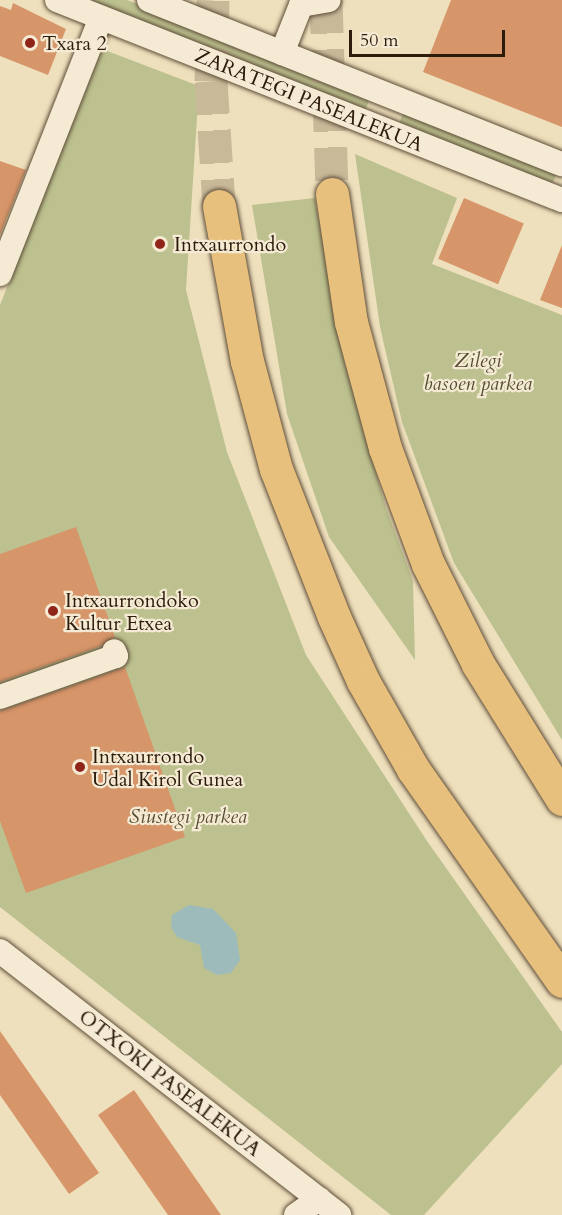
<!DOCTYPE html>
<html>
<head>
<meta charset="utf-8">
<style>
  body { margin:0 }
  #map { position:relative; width:562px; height:1215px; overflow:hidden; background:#efe0bd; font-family:Cardo,serif }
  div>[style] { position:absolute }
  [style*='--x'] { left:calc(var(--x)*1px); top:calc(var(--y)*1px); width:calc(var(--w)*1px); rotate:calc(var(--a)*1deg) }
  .green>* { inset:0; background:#bcc18f; transform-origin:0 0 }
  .water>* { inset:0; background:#9ebbbb }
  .building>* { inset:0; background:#d7956a; transform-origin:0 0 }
  .highway-tunnel>* { height:33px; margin-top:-16.5px; transform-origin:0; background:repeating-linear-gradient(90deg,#c8b999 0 33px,transparent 0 49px) }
  .roads { filter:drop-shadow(0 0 2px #5e4d38) drop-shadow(0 0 2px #5e4d38) }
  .minor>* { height:24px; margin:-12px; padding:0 12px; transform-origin:12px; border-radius:12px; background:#f5ebd4 }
  .highway>* { height:33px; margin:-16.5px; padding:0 16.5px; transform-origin:16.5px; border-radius:16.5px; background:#e8c07e }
  .dots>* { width:16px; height:16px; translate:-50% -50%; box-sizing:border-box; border:3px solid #f5ebd4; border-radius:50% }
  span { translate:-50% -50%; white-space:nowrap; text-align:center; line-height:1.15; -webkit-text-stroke:4.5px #f5ebd4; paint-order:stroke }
  .poi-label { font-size:20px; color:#2d1c0b }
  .left { translate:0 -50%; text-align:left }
  .street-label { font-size:20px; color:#2d1c0b }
  .park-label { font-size:20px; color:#584e33; font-style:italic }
  .scale { position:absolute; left:349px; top:30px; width:156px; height:27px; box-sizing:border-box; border:3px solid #2d1c0b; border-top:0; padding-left:8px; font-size:18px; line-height:21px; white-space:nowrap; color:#2d1c0b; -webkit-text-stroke:4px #f5ebd4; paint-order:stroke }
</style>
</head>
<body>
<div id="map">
  <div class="green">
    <i style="clip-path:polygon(84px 0,127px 0,370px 98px,365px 111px)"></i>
    <i style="clip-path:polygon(102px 49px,199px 86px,186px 290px,227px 452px,306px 655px,427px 841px,562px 1032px,562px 1064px,424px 1215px,391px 1215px,0 907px,0 305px)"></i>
    <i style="left:404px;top:111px;width:165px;height:15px;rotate:22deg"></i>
    <i style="clip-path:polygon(355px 154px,457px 198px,432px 264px,562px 315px,562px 740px,454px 563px,402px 422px,380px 327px)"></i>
    <i style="clip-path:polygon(315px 198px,344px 361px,386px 508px,413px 581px,415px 660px,329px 537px,287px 414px,252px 205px)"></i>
  </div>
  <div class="water">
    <i style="clip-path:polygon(189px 905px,213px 909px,236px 933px,240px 960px,231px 973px,217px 975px,204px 968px,200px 945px,177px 937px,171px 927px,172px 915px)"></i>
  </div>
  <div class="building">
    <i style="clip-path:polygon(451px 0,562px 0,562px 127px,423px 72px)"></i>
    <i style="clip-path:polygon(13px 3px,66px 29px,48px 75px,0 56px,0 6px,11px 10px)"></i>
    <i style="clip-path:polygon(0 161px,26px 170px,0 235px)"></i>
    <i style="left:464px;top:198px;width:65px;height:66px;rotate:23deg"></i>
    <i style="clip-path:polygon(562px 245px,562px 308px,540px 300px)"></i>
    <i style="clip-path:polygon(76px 527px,115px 637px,101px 646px,0 682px,0 554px)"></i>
    <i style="clip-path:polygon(125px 667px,185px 837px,26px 893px,0 821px,0 711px)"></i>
    <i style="clip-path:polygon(0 1031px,99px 1173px,69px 1194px,0 1095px)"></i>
    <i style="clip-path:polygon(134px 1090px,221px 1215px,168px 1215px,98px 1115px)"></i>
  </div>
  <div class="highway-tunnel">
    <i style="--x:213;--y:0;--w:81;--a:91.4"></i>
    <i style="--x:211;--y:81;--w:125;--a:86.3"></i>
    <i style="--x:326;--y:0;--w:194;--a:88.2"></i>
  </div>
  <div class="roads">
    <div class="minor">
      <i style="--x:57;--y:0;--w:543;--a:21.61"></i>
      <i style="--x:149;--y:0;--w:444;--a:21.7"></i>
      <i style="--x:282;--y:53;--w:52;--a:-68.4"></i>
      <i style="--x:301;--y:5;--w:28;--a:-10"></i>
      <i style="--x:0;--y:274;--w:275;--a:-68.5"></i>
      <i style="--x:0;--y:697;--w:123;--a:-19.5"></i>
      <i style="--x:116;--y:656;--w:5;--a:-112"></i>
      <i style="--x:0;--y:951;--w:430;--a:37.9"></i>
      <i style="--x:296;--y:1215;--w:28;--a:-35"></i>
    </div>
    <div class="highway">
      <i style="--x:332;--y:194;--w:129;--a:81.6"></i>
      <i style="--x:351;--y:322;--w:131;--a:74.9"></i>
      <i style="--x:385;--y:448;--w:124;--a:69.7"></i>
      <i style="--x:428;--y:564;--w:112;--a:63.4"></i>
      <i style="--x:478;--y:664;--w:159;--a:58.1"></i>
      <i style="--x:219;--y:206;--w:158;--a:79.8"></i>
      <i style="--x:247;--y:361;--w:112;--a:75"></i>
      <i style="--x:276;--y:469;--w:159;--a:68.6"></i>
      <i style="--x:334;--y:617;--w:70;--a:65.6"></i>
      <i style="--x:363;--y:681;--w:101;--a:60.4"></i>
      <i style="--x:413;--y:769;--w:259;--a:54.9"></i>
    </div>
  </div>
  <div class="dots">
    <i style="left:30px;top:43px;background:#8f2418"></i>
    <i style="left:160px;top:244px;background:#8f2418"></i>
    <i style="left:53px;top:611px;background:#8f2418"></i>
    <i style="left:80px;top:767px;background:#8f2418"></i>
  </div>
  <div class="poi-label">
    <span class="left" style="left:42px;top:43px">Txara 2</span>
    <span class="left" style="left:174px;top:244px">Intxaurrondo</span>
    <span class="left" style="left:65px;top:612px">Intxaurrondoko<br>Kultur Etxea</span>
    <span class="left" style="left:92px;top:768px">Intxaurrondo<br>Udal Kirol Gunea</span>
  </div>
  <div class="street-label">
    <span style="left:309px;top:100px;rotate:22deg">ZARATEGI PASEALEKUA</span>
    <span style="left:170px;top:1083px;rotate:38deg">OTXOKI PASEALEKUA</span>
  </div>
  <div class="park-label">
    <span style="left:478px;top:372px">Zilegi<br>basoen parkea</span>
    <span style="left:188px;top:816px">Siustegi parkea</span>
  </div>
  <div class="scale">50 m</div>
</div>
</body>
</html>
